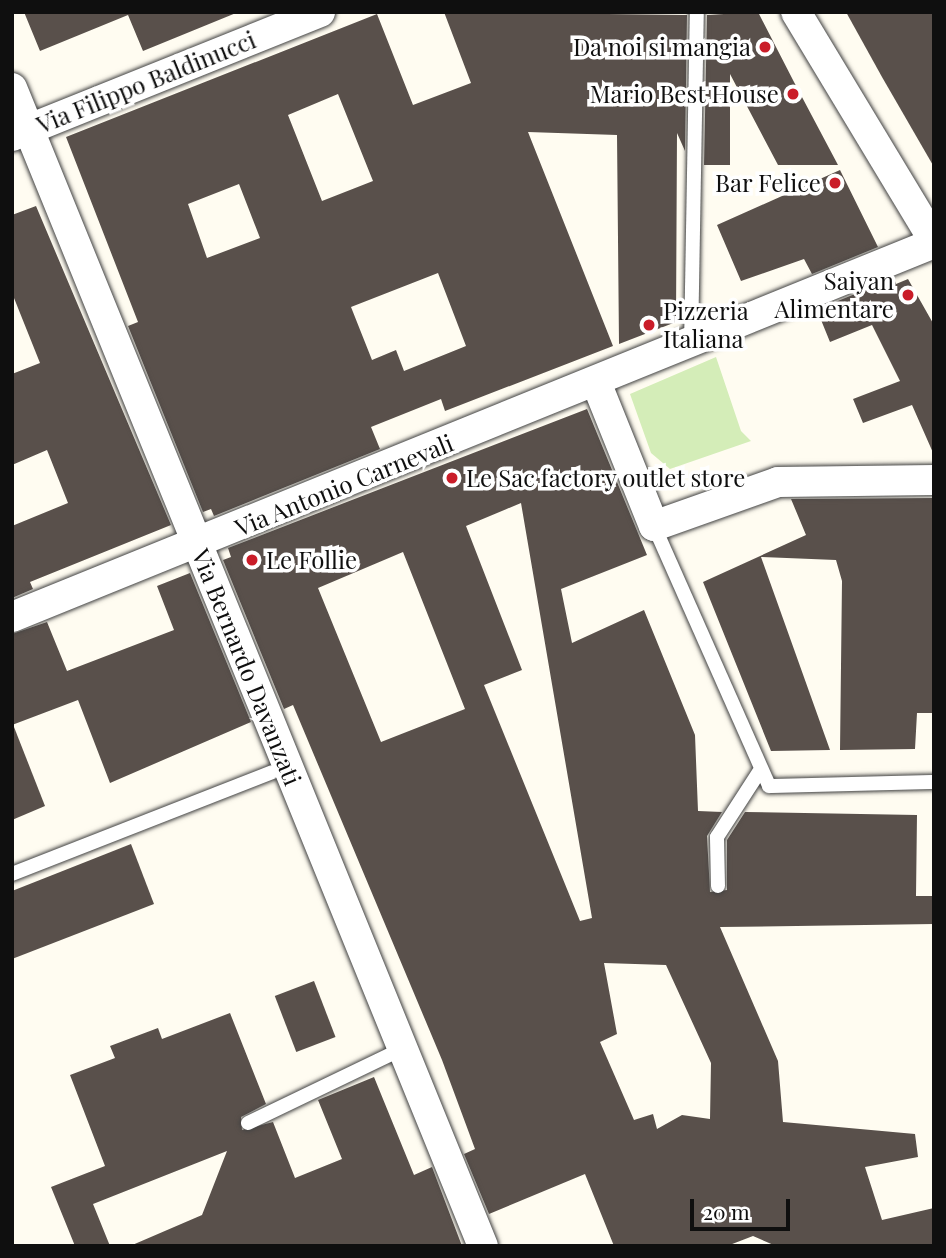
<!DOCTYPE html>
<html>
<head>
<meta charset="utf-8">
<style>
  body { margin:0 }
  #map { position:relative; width:946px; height:1258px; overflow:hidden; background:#fffcf1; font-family:"Playfair Display",serif }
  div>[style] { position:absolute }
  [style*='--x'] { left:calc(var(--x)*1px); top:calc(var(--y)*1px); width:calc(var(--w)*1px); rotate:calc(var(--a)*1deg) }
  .green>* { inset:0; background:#d4edb8 }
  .building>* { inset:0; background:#59504b; transform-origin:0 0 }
  .roads { filter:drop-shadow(0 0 2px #424242) drop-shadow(0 0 2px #424242) }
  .lane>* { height:14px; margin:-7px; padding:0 7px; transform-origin:7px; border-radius:7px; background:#fff }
  .street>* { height:30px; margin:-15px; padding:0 15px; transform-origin:15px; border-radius:15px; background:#fff }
  .dots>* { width:19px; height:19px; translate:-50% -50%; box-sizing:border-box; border:4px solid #fff; border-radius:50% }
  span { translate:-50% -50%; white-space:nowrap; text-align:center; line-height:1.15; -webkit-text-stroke:7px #fff; paint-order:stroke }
  .poi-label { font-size:24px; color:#0f0f0f }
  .right { translate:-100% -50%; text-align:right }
  .left { translate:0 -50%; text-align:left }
  .street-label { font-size:24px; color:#0f0f0f }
  .frame { position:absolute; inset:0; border:14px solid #0f0f0f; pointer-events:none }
  .scale { position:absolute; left:690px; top:1199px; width:100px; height:32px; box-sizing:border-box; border:4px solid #0f0f0f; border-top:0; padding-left:9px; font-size:21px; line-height:24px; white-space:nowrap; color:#0f0f0f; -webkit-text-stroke:5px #fff; paint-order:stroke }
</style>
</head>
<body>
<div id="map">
  <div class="green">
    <i style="clip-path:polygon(716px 357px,741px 431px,751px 441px,670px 469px,651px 453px,630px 394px)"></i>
  </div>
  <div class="building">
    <i style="clip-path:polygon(24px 12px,236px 12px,236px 13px,143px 51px,128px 15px,40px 51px)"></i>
    <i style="clip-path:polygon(evenodd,444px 12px,687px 15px,685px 151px,677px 133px,676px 322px,619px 344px,617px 135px,528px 132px,613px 346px,445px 411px,441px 399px,371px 427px,380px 449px,214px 516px,211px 509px,203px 512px,128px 326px,138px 322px,66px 137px,377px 14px,413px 105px,471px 83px,444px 12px,338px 94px,373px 181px,322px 201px,288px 115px,338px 94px,444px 12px,239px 184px,260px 238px,207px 258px,188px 204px,239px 184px,444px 12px,438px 273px,466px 346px,404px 371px,396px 350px,372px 360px,351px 307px,438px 273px)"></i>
    <i style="clip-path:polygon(758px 12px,794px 82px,838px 165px,778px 165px,730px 74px,730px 165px,704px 165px,707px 15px)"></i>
    <i style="clip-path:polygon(846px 12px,934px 12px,934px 167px,882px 77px)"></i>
    <i style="clip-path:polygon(840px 170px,878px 247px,812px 274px,804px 259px,741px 281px,717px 225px)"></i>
    <i style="clip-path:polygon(36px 206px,171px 525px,30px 582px,33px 589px,12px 598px,12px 526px,68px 503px,47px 450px,12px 465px,12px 374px,40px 363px,12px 293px,12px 215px)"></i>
    <i style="clip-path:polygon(894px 278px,896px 284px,908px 279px,934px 325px,934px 455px,912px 405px,863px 423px,853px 399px,900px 381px,872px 325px,830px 342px,819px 315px,831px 310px,828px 305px)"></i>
    <i style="clip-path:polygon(evenodd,587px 409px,647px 555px,561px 589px,572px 643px,644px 610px,695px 735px,698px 811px,722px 812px,707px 836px,710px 892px,727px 890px,727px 840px,745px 812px,917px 815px,916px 896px,934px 896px,934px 924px,720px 927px,778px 1061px,783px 1122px,915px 1134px,918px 1157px,865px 1167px,882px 1220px,934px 1208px,934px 1246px,776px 1246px,753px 1236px,727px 1246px,614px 1246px,585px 1174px,489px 1214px,464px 1154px,475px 1149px,442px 1060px,293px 705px,284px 709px,223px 560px,231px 557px,228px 548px,587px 409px,521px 503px,592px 918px,580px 921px,484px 685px,522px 670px,466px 526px,521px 503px,587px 409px,403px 552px,465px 709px,381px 742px,318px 588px,403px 552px,587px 409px,604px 963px,666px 965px,711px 1063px,710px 1119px,682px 1115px,657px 1129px,653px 1114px,634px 1120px,600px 1042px,617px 1034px,604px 963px)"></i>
    <i style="clip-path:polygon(934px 498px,934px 713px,917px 713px,915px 749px,840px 750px,842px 581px,836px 560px,761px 557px,830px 750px,771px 751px,703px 582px,806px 535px,791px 499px)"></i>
    <i style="clip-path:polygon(190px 573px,251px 722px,110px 783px,78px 700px,12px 725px,12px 634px,47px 622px,67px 671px,174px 630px,157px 586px)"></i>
    <i style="clip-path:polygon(14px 727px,45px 806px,12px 820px,12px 728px)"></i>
    <i style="clip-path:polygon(131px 844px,154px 904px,12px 959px,12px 891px)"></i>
    <i style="left:314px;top:981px;width:60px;height:42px;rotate:69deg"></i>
    <i style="clip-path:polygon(230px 1013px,266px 1104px,241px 1117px,242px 1130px,273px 1122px,295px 1178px,342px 1159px,318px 1100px,374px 1077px,414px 1175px,432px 1167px,462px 1246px,130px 1246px,202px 1215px,227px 1151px,93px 1204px,110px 1246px,75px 1246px,51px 1187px,105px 1166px,70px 1075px,115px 1058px,110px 1046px,158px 1028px,162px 1039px)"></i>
  </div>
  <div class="roads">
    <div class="lane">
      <i style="--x:691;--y:345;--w:333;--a:-89"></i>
      <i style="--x:654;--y:526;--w:284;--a:66.1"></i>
      <i style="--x:769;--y:786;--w:165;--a:-1.4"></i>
      <i style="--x:12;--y:874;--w:279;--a:-21.4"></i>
      <i style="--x:718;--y:886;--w:49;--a:-91.2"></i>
      <i style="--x:717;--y:837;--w:77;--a:-57.1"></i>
      <i style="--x:248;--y:1123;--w:173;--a:-25.7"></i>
    </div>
    <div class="street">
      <i style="--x:796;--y:12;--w:267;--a:58.9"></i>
      <i style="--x:12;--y:88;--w:1250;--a:67.87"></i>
      <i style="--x:12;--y:136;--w:332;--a:-21.9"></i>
      <i style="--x:596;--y:382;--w:155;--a:68.1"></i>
      <i style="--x:654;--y:526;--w:132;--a:-19.5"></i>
      <i style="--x:778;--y:482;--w:156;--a:-0.7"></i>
      <i style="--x:12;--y:617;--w:995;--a:-22.08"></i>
    </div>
  </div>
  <div class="dots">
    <i style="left:765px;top:47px;background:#ca1d29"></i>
    <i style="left:793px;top:94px;background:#ca1d29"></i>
    <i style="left:835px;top:183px;background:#ca1d29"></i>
    <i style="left:908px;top:295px;background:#ca1d29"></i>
    <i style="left:649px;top:325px;background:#ca1d29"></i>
    <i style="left:452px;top:478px;background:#ca1d29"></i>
    <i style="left:252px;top:560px;background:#ca1d29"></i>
  </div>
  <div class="poi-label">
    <span class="right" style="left:751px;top:47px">Da noi si mangia</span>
    <span class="right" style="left:779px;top:94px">Mario Best House</span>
    <span class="right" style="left:821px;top:183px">Bar Felice</span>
    <span class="right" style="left:894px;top:295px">Saiyan<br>Alimentare</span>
    <span class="left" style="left:663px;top:325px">Pizzeria<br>Italiana</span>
    <span class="left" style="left:466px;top:478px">Le Sac factory outlet store</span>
    <span class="left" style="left:266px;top:560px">Le Follie</span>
  </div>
  <div class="street-label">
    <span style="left:146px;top:82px;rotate:-22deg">Via Filippo Baldinucci</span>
    <span style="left:344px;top:485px;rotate:-22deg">Via Antonio Carnevali</span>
    <span style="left:247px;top:667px;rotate:68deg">Via Bernardo Davanzati</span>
  </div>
  <div class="frame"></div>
  <div class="scale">20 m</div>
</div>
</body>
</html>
